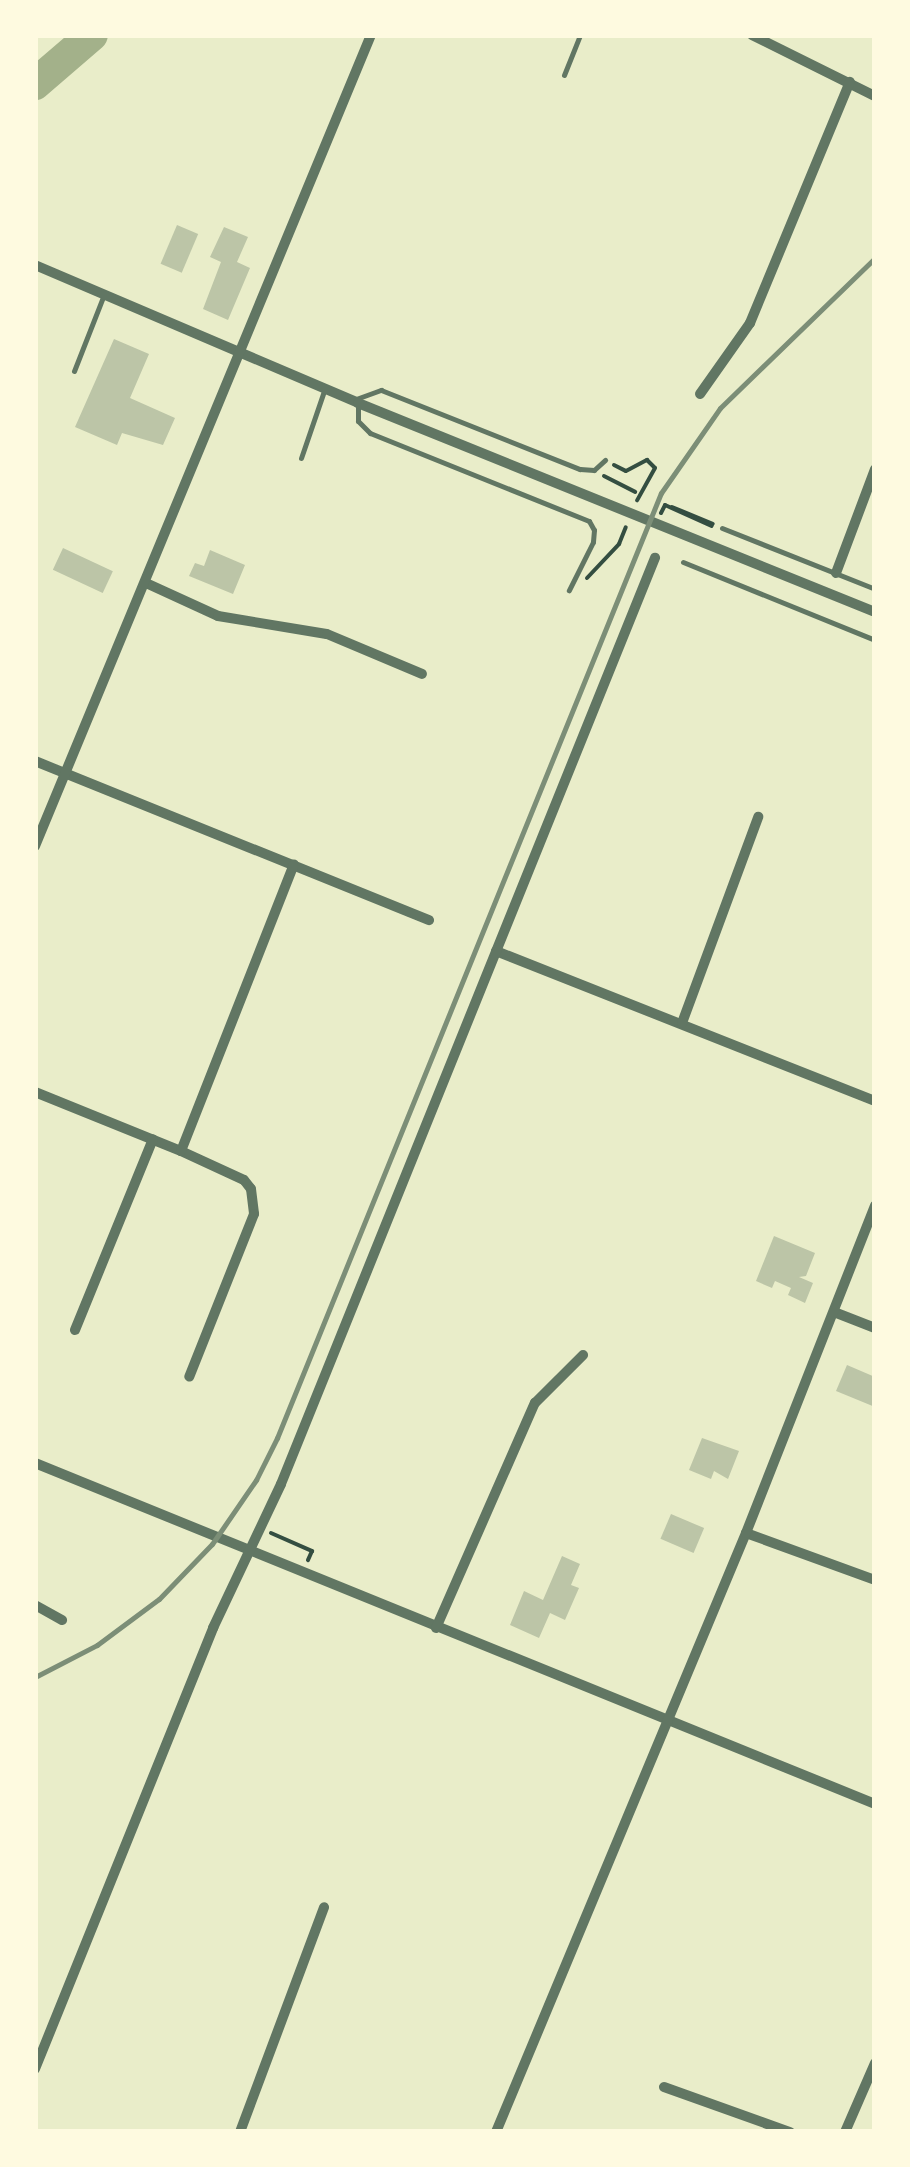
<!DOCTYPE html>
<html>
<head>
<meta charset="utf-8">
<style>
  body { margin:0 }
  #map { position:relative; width:910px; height:2167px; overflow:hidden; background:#e9edc9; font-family:"Work Sans",sans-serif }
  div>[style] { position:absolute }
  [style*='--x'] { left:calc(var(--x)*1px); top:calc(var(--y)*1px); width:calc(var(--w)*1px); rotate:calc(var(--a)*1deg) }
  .river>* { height:32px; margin:-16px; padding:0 16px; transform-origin:16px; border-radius:16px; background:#a3b18a }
  .building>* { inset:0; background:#bcc5a7; transform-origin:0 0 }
  .path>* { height:4px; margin:-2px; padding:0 2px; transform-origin:2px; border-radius:2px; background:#344e41 }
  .service>* { height:5px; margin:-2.5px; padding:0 2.5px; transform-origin:2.5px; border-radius:2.5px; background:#617663 }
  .minor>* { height:10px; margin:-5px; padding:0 5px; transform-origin:5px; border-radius:5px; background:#617663 }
  .rail>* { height:5px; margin:-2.5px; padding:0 2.5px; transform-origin:2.5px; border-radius:2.5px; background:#7c8e77 }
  span { translate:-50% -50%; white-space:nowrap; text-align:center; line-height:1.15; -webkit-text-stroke:9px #fefae0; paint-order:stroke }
  .frame { position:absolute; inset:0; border:38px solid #fefae0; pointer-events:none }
</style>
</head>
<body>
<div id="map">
  <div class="river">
    <i style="--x:35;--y:84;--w:75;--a:-40.7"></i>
  </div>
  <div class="building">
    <i style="left:177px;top:225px;width:23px;height:42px;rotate:23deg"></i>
    <i style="clip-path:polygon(224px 227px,248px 237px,237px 262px,250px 268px,228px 320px,203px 309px,221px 262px,210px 257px)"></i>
    <i style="clip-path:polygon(114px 339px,149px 354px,130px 398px,175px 418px,163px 445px,122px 433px,117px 445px,75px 427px)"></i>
    <i style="left:63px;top:548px;width:55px;height:24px;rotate:25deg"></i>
    <i style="clip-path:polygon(210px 550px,245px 565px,233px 594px,189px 576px,195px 563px,204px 566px)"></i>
    <i style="clip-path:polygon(774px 1236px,815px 1253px,806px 1276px,799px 1277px,813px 1283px,805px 1303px,788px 1295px,791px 1288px,775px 1281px,772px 1288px,756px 1281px)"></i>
    <i style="clip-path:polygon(847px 1365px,875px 1377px,875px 1407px,836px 1391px)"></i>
    <i style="clip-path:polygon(702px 1438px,739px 1451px,728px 1479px,714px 1471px,711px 1479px,689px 1470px)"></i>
    <i style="left:671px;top:1514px;width:36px;height:27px;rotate:23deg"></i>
    <i style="clip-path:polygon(562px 1556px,580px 1564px,571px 1585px,579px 1588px,565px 1620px,550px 1613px,539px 1638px,510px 1625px,524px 1591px,543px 1600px)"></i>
  </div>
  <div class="path">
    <i style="--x:614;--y:465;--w:13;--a:27"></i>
    <i style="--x:626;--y:471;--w:24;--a:-28"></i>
    <i style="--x:647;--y:460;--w:11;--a:45"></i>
    <i style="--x:655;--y:468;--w:37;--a:119"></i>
    <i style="--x:604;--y:476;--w:35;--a:27"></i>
    <i style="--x:672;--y:507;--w:44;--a:22.5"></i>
    <i style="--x:661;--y:513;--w:9;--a:-63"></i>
    <i style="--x:665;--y:505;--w:51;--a:24.1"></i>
    <i style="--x:587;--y:578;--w:47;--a:-46.7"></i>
    <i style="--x:619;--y:544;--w:18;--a:-68"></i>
    <i style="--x:271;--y:1533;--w:45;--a:23.7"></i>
    <i style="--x:312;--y:1551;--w:10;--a:114"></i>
  </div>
  <div class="service">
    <i style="--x:564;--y:75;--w:43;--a:-68.2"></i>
    <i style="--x:74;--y:371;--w:79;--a:-68.6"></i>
    <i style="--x:356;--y:399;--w:27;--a:-20"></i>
    <i style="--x:381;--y:390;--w:214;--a:21.7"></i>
    <i style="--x:580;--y:469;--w:14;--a:4"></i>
    <i style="--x:594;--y:470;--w:15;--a:-42"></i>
    <i style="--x:358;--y:403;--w:18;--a:90"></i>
    <i style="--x:358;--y:421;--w:17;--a:45"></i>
    <i style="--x:370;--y:433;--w:236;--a:21.9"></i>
    <i style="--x:589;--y:521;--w:10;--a:61"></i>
    <i style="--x:594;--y:530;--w:12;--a:95"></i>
    <i style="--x:593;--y:542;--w:54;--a:116.6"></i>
    <i style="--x:301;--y:458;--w:71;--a:-71.1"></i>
    <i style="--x:722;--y:528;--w:165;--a:21.7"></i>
    <i style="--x:683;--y:562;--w:207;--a:22.1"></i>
  </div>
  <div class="minor">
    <i style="--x:752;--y:35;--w:137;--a:26.4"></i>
    <i style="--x:35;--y:265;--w:351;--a:23.1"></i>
    <i style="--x:358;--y:403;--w:558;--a:22.01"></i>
    <i style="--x:700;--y:394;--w:87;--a:-54.8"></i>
    <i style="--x:750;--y:323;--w:261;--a:-67.5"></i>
    <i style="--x:836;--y:573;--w:111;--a:-69.4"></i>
    <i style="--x:146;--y:583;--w:79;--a:24.6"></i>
    <i style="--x:218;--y:616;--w:110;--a:9.4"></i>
    <i style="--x:327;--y:634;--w:103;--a:22.8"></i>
    <i style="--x:35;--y:761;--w:425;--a:22"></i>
    <i style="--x:35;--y:846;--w:878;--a:-67.5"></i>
    <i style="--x:496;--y:951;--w:408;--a:21.6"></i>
    <i style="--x:682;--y:1023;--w:220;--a:-69.7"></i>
    <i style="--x:35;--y:1092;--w:157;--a:22"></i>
    <i style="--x:181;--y:1151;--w:69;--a:24.7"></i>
    <i style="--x:244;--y:1180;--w:11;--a:52"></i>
    <i style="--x:251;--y:1189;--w:25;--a:83"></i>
    <i style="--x:254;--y:1214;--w:175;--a:111.7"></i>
    <i style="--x:181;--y:1151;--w:308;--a:-68.5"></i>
    <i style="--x:834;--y:1312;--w:44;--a:21.3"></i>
    <i style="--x:75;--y:1330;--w:206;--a:-67.8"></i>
    <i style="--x:35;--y:1463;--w:907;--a:22.09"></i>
    <i style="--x:746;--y:1533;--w:137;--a:20"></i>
    <i style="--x:35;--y:1605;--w:31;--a:29"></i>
    <i style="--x:436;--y:1628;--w:246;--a:-66.3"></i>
    <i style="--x:535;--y:1403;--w:68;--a:-45"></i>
    <i style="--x:35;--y:2069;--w:476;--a:-68"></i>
    <i style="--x:213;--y:1628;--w:159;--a:-64.7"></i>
    <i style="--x:281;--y:1484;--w:999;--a:-68.01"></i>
    <i style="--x:664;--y:2087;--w:134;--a:19.7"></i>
    <i style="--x:240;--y:2132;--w:240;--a:-69.5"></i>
    <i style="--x:496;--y:2132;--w:649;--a:-67.35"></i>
    <i style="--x:746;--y:1533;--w:352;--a:-68.5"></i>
    <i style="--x:845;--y:2132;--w:75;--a:-66.5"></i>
  </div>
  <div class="rail">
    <i style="--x:35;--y:1677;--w:70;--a:-27.3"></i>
    <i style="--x:97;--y:1645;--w:77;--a:-36.6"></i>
    <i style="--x:159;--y:1599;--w:76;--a:-46.1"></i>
    <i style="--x:212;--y:1544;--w:78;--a:-55.5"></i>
    <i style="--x:256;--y:1480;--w:47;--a:-63.4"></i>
    <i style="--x:277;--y:1438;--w:1020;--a:-67.89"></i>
    <i style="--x:661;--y:493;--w:103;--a:-55.2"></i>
    <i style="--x:720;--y:408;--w:216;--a:-44.1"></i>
  </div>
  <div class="frame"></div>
</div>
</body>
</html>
